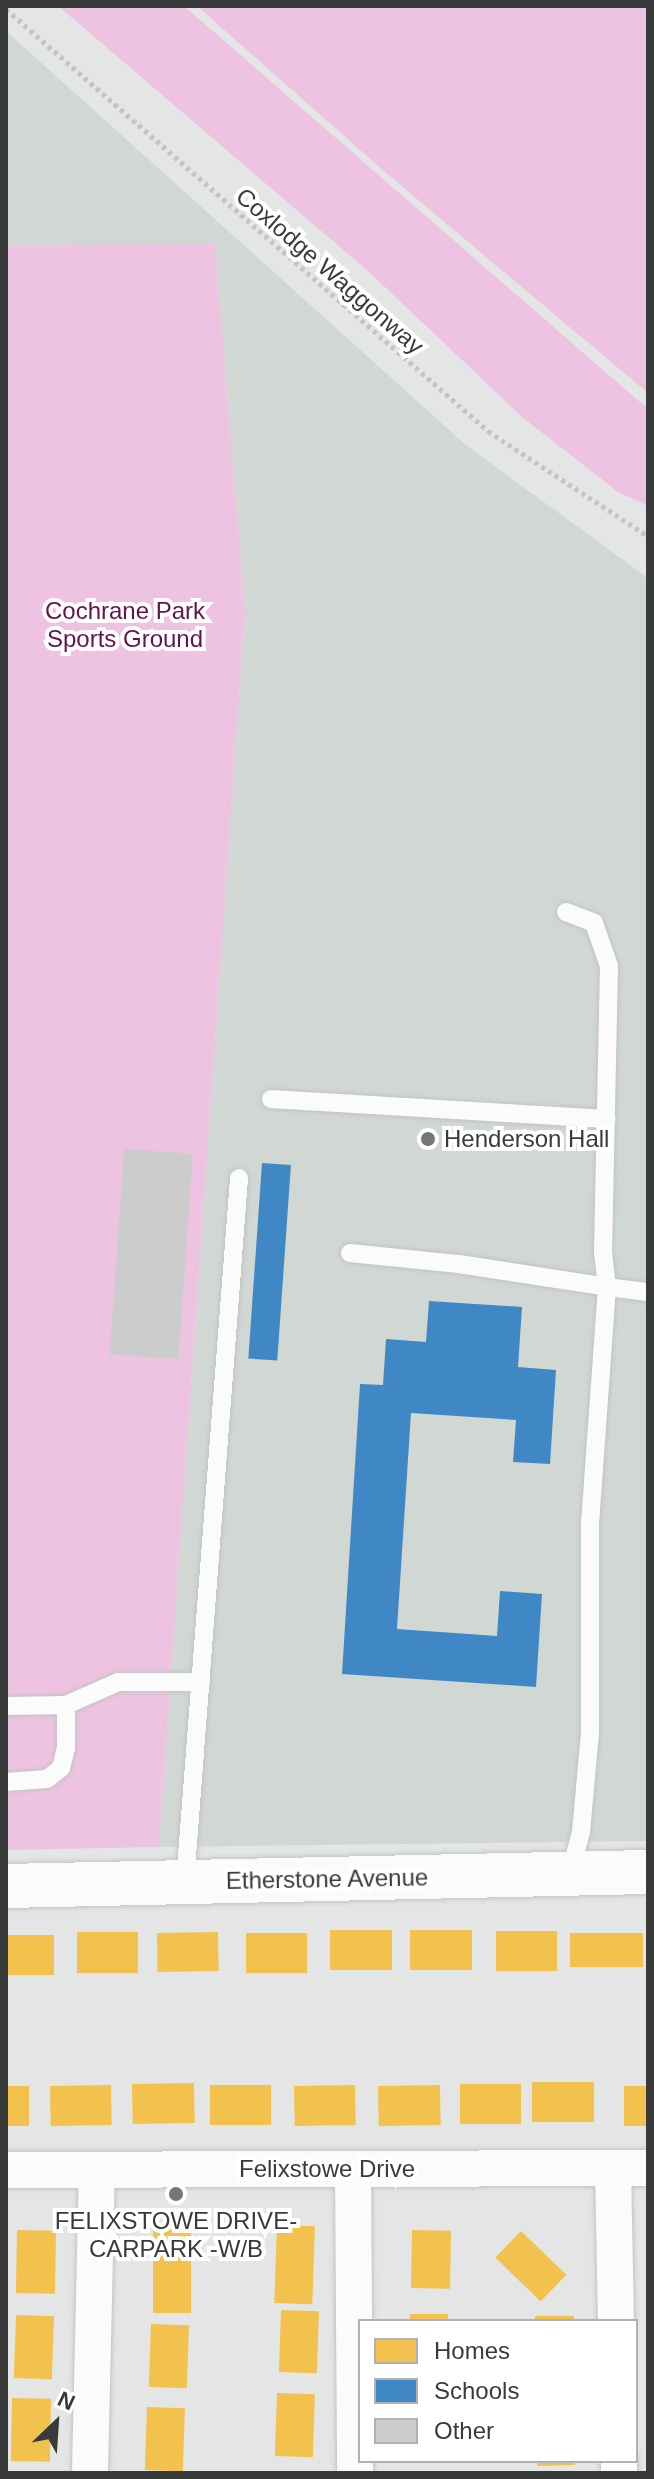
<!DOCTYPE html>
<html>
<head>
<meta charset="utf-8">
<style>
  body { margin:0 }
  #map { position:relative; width:654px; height:2479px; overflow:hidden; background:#e4e6e5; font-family:Arial,sans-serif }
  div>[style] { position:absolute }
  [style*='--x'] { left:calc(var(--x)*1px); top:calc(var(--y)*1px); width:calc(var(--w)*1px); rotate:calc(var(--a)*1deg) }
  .built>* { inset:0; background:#d1d8d3 }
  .green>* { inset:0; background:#eec3e1 }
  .homes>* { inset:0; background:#f2c14e; transform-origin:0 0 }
  .schools>* { inset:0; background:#3f88c5; transform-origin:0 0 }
  .building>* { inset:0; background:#cbcdcc; transform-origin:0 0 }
  .path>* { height:5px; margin-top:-2.5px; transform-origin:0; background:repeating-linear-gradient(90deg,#c3c4c4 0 4px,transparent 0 8px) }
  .roads { filter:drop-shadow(0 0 2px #c2c4c2) drop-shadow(0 0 2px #c2c4c2) }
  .service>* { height:18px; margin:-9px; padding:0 9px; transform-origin:9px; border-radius:9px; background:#fbfbfb }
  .minor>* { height:36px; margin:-18px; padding:0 18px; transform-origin:18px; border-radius:18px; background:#fbfbfb }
  .tertiary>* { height:44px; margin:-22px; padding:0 22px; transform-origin:22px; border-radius:22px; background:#fbfbfb }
  .dots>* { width:22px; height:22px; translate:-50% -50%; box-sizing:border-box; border:4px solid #fff; border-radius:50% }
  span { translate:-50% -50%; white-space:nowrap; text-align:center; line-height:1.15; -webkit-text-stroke:8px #fff; paint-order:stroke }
  .street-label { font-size:24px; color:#393b3a }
  .park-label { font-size:24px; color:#61144f }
  .poi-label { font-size:24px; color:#393b3a }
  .left { translate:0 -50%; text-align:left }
  .frame { position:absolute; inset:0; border:8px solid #393b3a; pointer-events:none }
  .legend { position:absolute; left:358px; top:2319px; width:280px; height:144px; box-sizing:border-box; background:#fff; border:2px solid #b0b1b0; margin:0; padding:10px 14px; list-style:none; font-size:24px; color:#393b3a }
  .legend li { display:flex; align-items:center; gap:16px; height:40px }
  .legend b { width:40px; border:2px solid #b0b1b0 }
  .north { position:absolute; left:16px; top:2383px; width:80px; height:80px; -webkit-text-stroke:6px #fff; paint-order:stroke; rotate:25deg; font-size:22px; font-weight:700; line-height:32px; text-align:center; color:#393b3a }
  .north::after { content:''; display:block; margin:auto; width:28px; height:36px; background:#393b3a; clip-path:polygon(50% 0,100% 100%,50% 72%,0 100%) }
</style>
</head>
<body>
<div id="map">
  <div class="built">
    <i style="clip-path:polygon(6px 31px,467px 446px,648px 578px,648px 1841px,159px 1847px,245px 611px,215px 245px,6px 245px)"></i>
  </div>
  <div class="green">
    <i style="clip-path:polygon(58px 6px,184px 6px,648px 409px,648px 506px,618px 492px,522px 417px,367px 270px)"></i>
    <i style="clip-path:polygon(197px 6px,648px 6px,648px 393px,386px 173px)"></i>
    <i style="clip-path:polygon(215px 244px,245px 611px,159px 1847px,6px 1850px,6px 245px)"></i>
  </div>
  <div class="homes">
    <i style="left:392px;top:1930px;width:40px;height:62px;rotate:90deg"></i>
    <i style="left:410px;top:1930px;width:62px;height:40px"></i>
    <i style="left:496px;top:1931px;width:61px;height:40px"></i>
    <i style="left:77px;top:1932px;width:61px;height:41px"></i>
    <i style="left:218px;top:1932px;width:39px;height:61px;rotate:89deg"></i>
    <i style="left:246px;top:1933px;width:61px;height:40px"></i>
    <i style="left:643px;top:1933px;width:34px;height:73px;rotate:90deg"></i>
    <i style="left:6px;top:1935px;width:48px;height:40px"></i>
    <i style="left:532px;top:2082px;width:62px;height:40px"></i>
    <i style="left:194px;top:2083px;width:40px;height:62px;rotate:89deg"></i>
    <i style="left:521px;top:2084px;width:40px;height:61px;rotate:90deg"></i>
    <i style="left:111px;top:2085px;width:40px;height:61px;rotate:89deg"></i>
    <i style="left:210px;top:2085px;width:61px;height:40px"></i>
    <i style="left:355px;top:2085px;width:40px;height:61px;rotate:89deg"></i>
    <i style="left:440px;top:2085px;width:40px;height:62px;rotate:89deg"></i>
    <i style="left:6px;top:2086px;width:23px;height:40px"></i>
    <i style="left:648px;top:2086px;width:40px;height:24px;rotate:90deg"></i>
    <i style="left:277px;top:2225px;width:38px;height:78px;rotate:2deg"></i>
    <i style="left:153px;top:2229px;width:38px;height:84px"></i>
    <i style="left:17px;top:2230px;width:39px;height:63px;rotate:1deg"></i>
    <i style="left:412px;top:2230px;width:39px;height:58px;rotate:1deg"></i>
    <i style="left:521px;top:2231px;width:63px;height:37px;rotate:44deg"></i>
    <i style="left:281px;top:2310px;width:38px;height:62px;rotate:2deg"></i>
    <i style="left:410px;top:2314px;width:38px;height:7px"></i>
    <i style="left:16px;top:2315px;width:38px;height:63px;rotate:2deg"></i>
    <i style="left:535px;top:2316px;width:39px;height:5px"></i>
    <i style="left:151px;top:2324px;width:38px;height:63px;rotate:2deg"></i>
    <i style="left:277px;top:2393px;width:38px;height:63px;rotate:2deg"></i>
    <i style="left:12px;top:2398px;width:39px;height:63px;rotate:1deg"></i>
    <i style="left:147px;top:2407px;width:38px;height:63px;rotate:2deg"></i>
    <i style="clip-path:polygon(537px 2461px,575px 2461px,575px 2465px,537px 2466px)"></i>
  </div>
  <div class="schools">
    <i style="left:262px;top:1163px;width:29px;height:196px;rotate:4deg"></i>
    <i style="clip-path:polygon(429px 1301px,522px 1307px,518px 1367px,556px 1370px,550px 1464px,513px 1462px,516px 1420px,411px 1413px,397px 1629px,497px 1636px,500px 1591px,542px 1594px,536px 1687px,342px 1674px,360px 1384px,383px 1385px,386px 1339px,426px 1342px)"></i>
  </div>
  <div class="building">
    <i style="left:124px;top:1149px;width:69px;height:206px;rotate:4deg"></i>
  </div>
  <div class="path">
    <i style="--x:6;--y:9;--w:641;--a:41.2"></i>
    <i style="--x:488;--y:431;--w:191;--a:33.3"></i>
  </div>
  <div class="roads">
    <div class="service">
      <i style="--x:566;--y:912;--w:30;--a:21"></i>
      <i style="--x:594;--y:923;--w:46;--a:70.8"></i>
      <i style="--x:609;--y:966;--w:285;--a:91.2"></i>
      <i style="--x:603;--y:1251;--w:36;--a:84"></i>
      <i style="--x:607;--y:1287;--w:41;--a:7"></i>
      <i style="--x:271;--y:1099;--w:336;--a:3.4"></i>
      <i style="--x:350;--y:1253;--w:110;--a:5.8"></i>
      <i style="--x:459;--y:1264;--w:150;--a:8.8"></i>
      <i style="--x:607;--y:1287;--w:236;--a:94.1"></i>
      <i style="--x:590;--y:1522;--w:211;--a:90"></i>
      <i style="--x:590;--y:1733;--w:99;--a:95.2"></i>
      <i style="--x:581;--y:1832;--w:42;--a:105"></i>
      <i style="--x:6;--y:1706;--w:60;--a:-1"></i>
      <i style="--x:66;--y:1705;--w:57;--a:-23.9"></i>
      <i style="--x:118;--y:1682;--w:83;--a:0"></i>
      <i style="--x:6;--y:1782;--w:41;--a:-4.2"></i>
      <i style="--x:47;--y:1779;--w:18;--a:-38"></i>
      <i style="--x:61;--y:1768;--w:21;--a:-76"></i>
      <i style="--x:66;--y:1748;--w:43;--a:-90"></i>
      <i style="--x:185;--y:1882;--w:706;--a:-85.61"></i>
    </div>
    <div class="minor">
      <i style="--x:613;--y:2168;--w:153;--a:88.9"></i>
      <i style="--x:353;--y:2169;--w:304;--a:89.6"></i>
      <i style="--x:6;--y:2170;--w:642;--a:-0.18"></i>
      <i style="--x:619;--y:2461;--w:12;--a:90"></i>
      <i style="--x:90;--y:2473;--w:303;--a:-88.7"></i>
    </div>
    <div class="tertiary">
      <i style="--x:6;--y:1886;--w:642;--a:-1.25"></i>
    </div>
  </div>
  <div class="dots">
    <i style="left:428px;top:1139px;background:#757776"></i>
    <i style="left:176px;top:2194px;background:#757776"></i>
  </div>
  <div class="street-label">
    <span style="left:330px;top:271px;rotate:41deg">Coxlodge Waggonway</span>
    <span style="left:327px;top:1879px;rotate:-1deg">Etherstone Avenue</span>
    <span style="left:327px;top:2169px">Felixstowe Drive</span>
  </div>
  <div class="park-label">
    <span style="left:125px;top:625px">Cochrane Park<br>Sports Ground</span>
  </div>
  <div class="poi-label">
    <span class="left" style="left:444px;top:1139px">Henderson Hall</span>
    <span style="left:176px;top:2235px">FELIXSTOWE DRIVE-<br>CARPARK -W/B</span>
  </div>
  <div class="frame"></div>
  <ul class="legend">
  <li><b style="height:22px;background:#f2c14e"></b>Homes</li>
  <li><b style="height:22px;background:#3f88c5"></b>Schools</li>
  <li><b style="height:22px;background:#cbcdcc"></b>Other</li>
  </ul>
  <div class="north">N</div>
</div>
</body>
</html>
